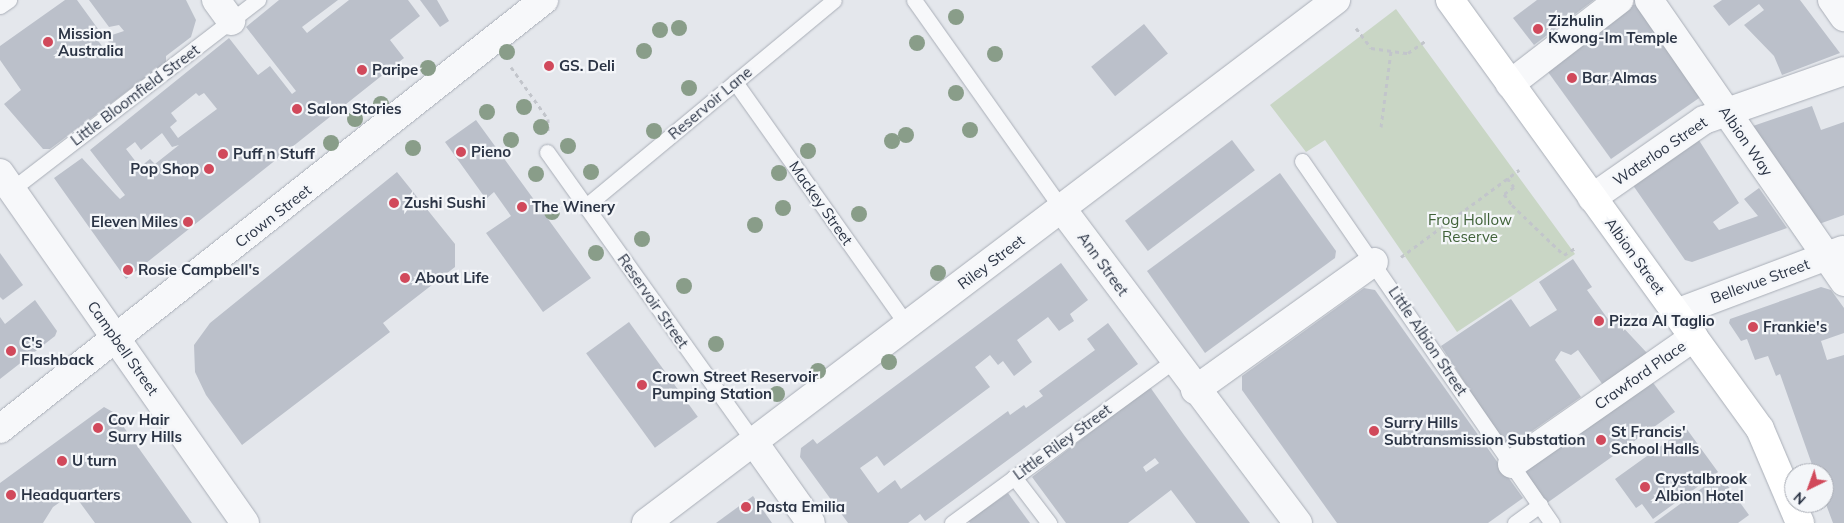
<!DOCTYPE html>
<html>
<head>
<meta charset="utf-8">
<style>
  body { margin:0 }
  #map { position:relative; width:1844px; height:523px; overflow:hidden; background:#e4e7ec; font-family:Mulish,sans-serif }
  div>[style] { position:absolute }
  [style*='--x'] { left:calc(var(--x)*1px); top:calc(var(--y)*1px); width:calc(var(--w)*1px); rotate:calc(var(--a)*1deg) }
  .green>* { inset:0; background:#c9d6c5 }
  .building>* { inset:0; background:#bbc0ca; transform-origin:0 0 }
  .path>* { height:3px; margin-top:-1.5px; transform-origin:0; background:repeating-linear-gradient(90deg,#c2c5cb 0 4px,transparent 0 8px) }
  .roads { filter:drop-shadow(0 0 1px #a9aeb7) drop-shadow(0 0 1px #a9aeb7) }
  .service>* { height:15px; margin:-7.5px; padding:0 7.5px; transform-origin:7.5px; border-radius:7.5px; background:#f7f8fa }
  .minor>* { height:28px; margin:-14px; padding:0 14px; transform-origin:14px; border-radius:14px; background:#f7f8fa }
  .tertiary>* { height:28px; margin:-14px; padding:0 14px; transform-origin:14px; border-radius:14px; background:#f7f8fa }
  .secondary>* { height:28px; margin:-14px; padding:0 14px; transform-origin:14px; border-radius:14px; background:#fff }
  .trees>* { width:16px; height:16px; margin:-8px; border-radius:50%; background:#899d89 }
  .dots>* { width:14px; height:14px; translate:-50% -50%; box-sizing:border-box; border:2px solid #f4f6f9; border-radius:50% }
  span { translate:-50% -50%; white-space:nowrap; text-align:center; line-height:1.15; -webkit-text-stroke:4.5px #f4f6f9; paint-order:stroke }
  .poi-label { font-size:15px; color:#2b3445; font-weight:700 }
  .left { translate:0 -50%; text-align:left }
  .right { translate:-100% -50%; text-align:right }
  .street-label { font-size:15px; color:#2b3445 }
  .park-label { font-size:15px; color:#3f6138 }
  .north { position:absolute; left:1784px; top:463px; width:50px; height:50px; box-sizing:border-box; background:#f4f6f9; border:1px solid #a4a8b1; border-radius:50%; rotate:222deg; font-size:14px; font-weight:700; line-height:20px; text-align:center; color:#2b3445 }
  .north::after { content:''; display:block; margin:auto; width:18px; height:22px; background:#d1495b; clip-path:polygon(50% 0,100% 100%,50% 72%,0 100%) }
</style>
</head>
<body>
<div id="map">
  <div class="green">
    <i style="clip-path:polygon(1396px 9px,1575px 254px,1457px 332px,1325px 140px,1306px 152px,1270px 105px)"></i>
  </div>
  <div class="building">
    <i style="clip-path:polygon(65px 0,77px 0,101px 33px,95px 37px,111px 57px,115px 54px,106px 37px,124px 31px,119px 25px,109px 27px,89px 0,186px 0,196px 20px,191px 37px,166px 56px,166px 62px,50px 149px,43px 149px,4px 104px,21px 90px,0 60px,0 46px)"></i>
    <i style="clip-path:polygon(evenodd,279px 0,338px 0,302px 27px,307px 33px,349px 0,408px 0,420px 16px,390px 40px,404px 58px,126px 279px,54px 178px,82px 158px,115px 194px,120px 199px,125px 195px,90px 150px,229px 38px,258px 75px,270px 66px,292px 94px,296px 91px,246px 27px,279px 0,196px 93px,199px 96px,204px 93px,217px 109px,178px 138px,170px 127px,177px 121px,171px 113px,196px 93px,279px 0,162px 133px,172px 147px,179px 145px,155px 164px,150px 159px,140px 167px,126px 149px,135px 142px,141px 150px,162px 133px)"></i>
    <i style="clip-path:polygon(420px 0,437px 0,449px 21px,440px 27px)"></i>
    <i style="clip-path:polygon(1537px 0,1594px 0,1534px 45px,1513px 18px)"></i>
    <i style="clip-path:polygon(1722px 0,1800px 0,1840px 53px,1782px 75px,1774px 56px,1744px 25px,1764px 10px,1759px 4px,1729px 26px,1713px 6px)"></i>
    <i style="clip-path:polygon(1628px 4px,1638px 5px,1702px 96px,1611px 159px,1548px 72px)"></i>
    <i style="left:1144px;top:24px;width:38px;height:68px;rotate:51deg"></i>
    <i style="clip-path:polygon(1812px 106px,1821px 130px,1844px 122px,1844px 215px,1819px 224px,1753px 126px)"></i>
    <i style="clip-path:polygon(476px 120px,591px 278px,543px 312px,486px 233px,511px 216px,494px 192px,486px 199px,445px 142px)"></i>
    <i style="clip-path:polygon(1695px 134px,1739px 203px,1713px 222px,1719px 230px,1758px 216px,1744px 199px,1759px 188px,1787px 228px,1692px 262px,1685px 260px,1630px 181px)"></i>
    <i style="left:1232px;top:140px;width:38px;height:134px;rotate:53deg"></i>
    <i style="clip-path:polygon(397px 172px,455px 244px,455px 267px,383px 323px,390px 332px,242px 445px,206px 395px,195px 372px,194px 345px,210px 323px)"></i>
    <i style="clip-path:polygon(1280px 173px,1336px 251px,1335px 258px,1205px 353px,1147px 271px)"></i>
    <i style="clip-path:polygon(0 253px,23px 285px,3px 300px,0 297px)"></i>
    <i style="clip-path:polygon(1573px 259px,1592px 287px,1587px 290px,1613px 326px,1618px 322px,1647px 353px,1603px 385px,1578px 350px,1571px 355px,1561px 351px,1555px 360px,1581px 397px,1512px 445px,1505px 445px,1441px 346px,1511px 299px,1530px 327px,1557px 310px,1539px 282px)"></i>
    <i style="clip-path:polygon(1061px 263px,1088px 300px,1070px 314px,1074px 321px,1059px 331px,1048px 317px,1017px 340px,1032px 362px,1014px 376px,1003px 361px,998px 365px,990px 355px,975px 367px,990px 387px,884px 466px,877px 456px,860px 468px,878px 493px,895px 480px,901px 489px,1008px 411px,1010px 415px,1024px 405px,1026px 408px,1043px 396px,1039px 391px,1095px 350px,1087px 339px,1108px 323px,1138px 364px,925px 521px,920px 514px,908px 523px,848px 523px,800px 457px,801px 448px,813px 439px,817px 444px)"></i>
    <i style="clip-path:polygon(1821px 287px,1831px 290px,1844px 308px,1844px 333px,1821px 341px,1827px 360px,1844px 355px,1844px 523px,1833px 523px,1824px 499px,1824px 473px,1815px 473px,1780px 374px,1776px 376px,1768px 356px,1755px 360px,1747px 339px,1741px 341px,1729px 323px,1730px 319px)"></i>
    <i style="clip-path:polygon(1364px 288px,1375px 290px,1523px 498px,1488px 523px,1337px 523px,1242px 390px,1242px 376px)"></i>
    <i style="clip-path:polygon(35px 300px,57px 331px,55px 336px,0 379px,0 317px,5px 324px)"></i>
    <i style="left:629px;top:322px;width:117px;height:53px;rotate:54deg"></i>
    <i style="clip-path:polygon(1651px 380px,1675px 412px,1547px 503px,1526px 474px,1527px 467px)"></i>
    <i style="clip-path:polygon(evenodd,1150px 387px,1184px 435px,1250px 523px,1196px 523px,1171px 490px,1128px 523px,1066px 523px,1032px 477px,1150px 387px,1155px 458px,1159px 463px,1146px 472px,1143px 467px,1155px 458px)"></i>
    <i style="clip-path:polygon(104px 407px,113px 412px,192px 523px,95px 523px,73px 493px,53px 507px,43px 523px,0 523px,0 483px)"></i>
    <i style="clip-path:polygon(1686px 428px,1718px 472px,1653px 519px,1642px 504px,1636px 508px,1615px 479px)"></i>
    <i style="clip-path:polygon(1720px 475px,1749px 515px,1738px 523px,1654px 523px)"></i>
    <i style="clip-path:polygon(1008px 493px,1030px 523px,970px 523px,968px 521px)"></i>
    <i style="clip-path:polygon(753px 496px,772px 523px,716px 523px)"></i>
  </div>
  <div class="path">
    <i style="--x:1356;--y:28;--w:25;--a:53"></i>
    <i style="--x:1371;--y:48;--w:37;--a:8"></i>
    <i style="--x:1408;--y:53;--w:21;--a:-35"></i>
    <i style="--x:511;--y:67;--w:64;--a:54.6"></i>
    <i style="--x:548;--y:119;--w:13;--a:90"></i>
    <i style="--x:1381;--y:127;--w:77;--a:-82.5"></i>
    <i style="--x:1507;--y:178;--w:11;--a:52"></i>
    <i style="--x:1514;--y:187;--w:12;--a:145"></i>
    <i style="--x:1504;--y:194;--w:14;--a:54"></i>
    <i style="--x:1512;--y:205;--w:72;--a:43.9"></i>
    <i style="--x:1564;--y:255;--w:13;--a:-32"></i>
    <i style="--x:1401;--y:257;--w:147;--a:-36.4"></i>
  </div>
  <div class="roads">
    <div class="service">
      <i style="--x:914;--y:0;--w:256;--a:54.7"></i>
      <i style="--x:0;--y:6;--w:11;--a:-34"></i>
      <i style="--x:735;--y:82;--w:298;--a:54.7"></i>
      <i style="--x:547;--y:152;--w:355;--a:54.5"></i>
      <i style="--x:1302;--y:161;--w:440;--a:55.4"></i>
      <i style="--x:11;--y:190;--w:312;--a:-37.6"></i>
      <i style="--x:586;--y:206;--w:322;--a:-39.7"></i>
      <i style="--x:1014;--y:477;--w:58;--a:52.7"></i>
      <i style="--x:952;--y:523;--w:274;--a:-36.2"></i>
      <i style="--x:1515;--y:523;--w:31;--a:-36"></i>
    </div>
    <div class="minor">
      <i style="--x:216;--y:0;--w:26;--a:54"></i>
      <i style="--x:1649;--y:0;--w:343;--a:55.3"></i>
      <i style="--x:1832;--y:0;--w:21;--a:55"></i>
      <i style="--x:1510;--y:84;--w:138;--a:-37.6"></i>
      <i style="--x:1592;--y:198;--w:136;--a:-34.9"></i>
      <i style="--x:1704;--y:120;--w:148;--a:-19.3"></i>
      <i style="--x:1062;--y:209;--w:393;--a:53.1"></i>
      <i style="--x:1676;--y:313;--w:178;--a:-20.7"></i>
      <i style="--x:1195;--y:390;--w:220;--a:-35.6"></i>
      <i style="--x:753;--y:441;--w:100;--a:54.7"></i>
      <i style="--x:1512;--y:464;--w:222;--a:-34.9"></i>
      <i style="--x:646;--y:523;--w:866;--a:-37.16"></i>
    </div>
    <div class="tertiary">
      <i style="--x:0;--y:173;--w:427;--a:55"></i>
      <i style="--x:0;--y:429;--w:693;--a:-38.26"></i>
    </div>
    <div class="secondary">
      <i style="--x:1450;--y:0;--w:529;--a:54.15"></i>
      <i style="--x:1760;--y:429;--w:102;--a:66.9"></i>
    </div>
  </div>
  <div class="trees">
    <i style="left:956px;top:17px"></i>
    <i style="left:679px;top:28px"></i>
    <i style="left:660px;top:30px"></i>
    <i style="left:917px;top:43px"></i>
    <i style="left:644px;top:51px"></i>
    <i style="left:507px;top:52px"></i>
    <i style="left:995px;top:54px"></i>
    <i style="left:428px;top:68px"></i>
    <i style="left:689px;top:88px"></i>
    <i style="left:956px;top:93px"></i>
    <i style="left:381px;top:104px"></i>
    <i style="left:524px;top:107px"></i>
    <i style="left:487px;top:112px"></i>
    <i style="left:355px;top:119px"></i>
    <i style="left:541px;top:127px"></i>
    <i style="left:970px;top:130px"></i>
    <i style="left:654px;top:131px"></i>
    <i style="left:906px;top:135px"></i>
    <i style="left:511px;top:140px"></i>
    <i style="left:892px;top:141px"></i>
    <i style="left:331px;top:143px"></i>
    <i style="left:568px;top:146px"></i>
    <i style="left:413px;top:148px"></i>
    <i style="left:808px;top:151px"></i>
    <i style="left:591px;top:172px"></i>
    <i style="left:779px;top:173px"></i>
    <i style="left:536px;top:174px"></i>
    <i style="left:783px;top:208px"></i>
    <i style="left:552px;top:212px"></i>
    <i style="left:859px;top:214px"></i>
    <i style="left:755px;top:225px"></i>
    <i style="left:642px;top:239px"></i>
    <i style="left:596px;top:253px"></i>
    <i style="left:938px;top:273px"></i>
    <i style="left:684px;top:286px"></i>
    <i style="left:716px;top:344px"></i>
    <i style="left:889px;top:362px"></i>
    <i style="left:818px;top:371px"></i>
    <i style="left:777px;top:394px"></i>
  </div>
  <div class="dots">
    <i style="left:1538px;top:29px;background:#d1495b"></i>
    <i style="left:48px;top:42px;background:#d1495b"></i>
    <i style="left:549px;top:66px;background:#d1495b"></i>
    <i style="left:362px;top:70px;background:#d1495b"></i>
    <i style="left:1572px;top:78px;background:#d1495b"></i>
    <i style="left:297px;top:109px;background:#d1495b"></i>
    <i style="left:461px;top:152px;background:#d1495b"></i>
    <i style="left:223px;top:154px;background:#d1495b"></i>
    <i style="left:209px;top:169px;background:#d1495b"></i>
    <i style="left:394px;top:203px;background:#d1495b"></i>
    <i style="left:522px;top:207px;background:#d1495b"></i>
    <i style="left:188px;top:222px;background:#d1495b"></i>
    <i style="left:128px;top:270px;background:#d1495b"></i>
    <i style="left:405px;top:278px;background:#d1495b"></i>
    <i style="left:1599px;top:321px;background:#d1495b"></i>
    <i style="left:1753px;top:327px;background:#d1495b"></i>
    <i style="left:11px;top:351px;background:#d1495b"></i>
    <i style="left:642px;top:385px;background:#d1495b"></i>
    <i style="left:98px;top:428px;background:#d1495b"></i>
    <i style="left:1374px;top:431px;background:#d1495b"></i>
    <i style="left:1601px;top:440px;background:#d1495b"></i>
    <i style="left:62px;top:461px;background:#d1495b"></i>
    <i style="left:1645px;top:487px;background:#d1495b"></i>
    <i style="left:11px;top:495px;background:#d1495b"></i>
    <i style="left:746px;top:507px;background:#d1495b"></i>
  </div>
  <div class="poi-label">
    <span class="left" style="left:1548px;top:29px">Zizhulin<br>Kwong-Im Temple</span>
    <span class="left" style="left:58px;top:42px">Mission<br>Australia</span>
    <span class="left" style="left:559px;top:66px">GS. Deli</span>
    <span class="left" style="left:372px;top:70px">Paripe</span>
    <span class="left" style="left:1582px;top:78px">Bar Almas</span>
    <span class="left" style="left:307px;top:109px">Salon Stories</span>
    <span class="left" style="left:471px;top:152px">Pieno</span>
    <span class="left" style="left:233px;top:154px">Puff n Stuff</span>
    <span class="right" style="left:199px;top:169px">Pop Shop</span>
    <span class="left" style="left:404px;top:203px">Zushi Sushi</span>
    <span class="left" style="left:532px;top:207px">The Winery</span>
    <span class="right" style="left:178px;top:222px">Eleven Miles</span>
    <span class="left" style="left:138px;top:270px">Rosie Campbell's</span>
    <span class="left" style="left:415px;top:278px">About Life</span>
    <span class="left" style="left:1609px;top:321px">Pizza Al Taglio</span>
    <span class="left" style="left:1763px;top:327px">Frankie's</span>
    <span class="left" style="left:21px;top:351px">C's<br>Flashback</span>
    <span class="left" style="left:652px;top:385px">Crown Street Reservoir<br>Pumping Station</span>
    <span class="left" style="left:108px;top:428px">Cov Hair<br>Surry Hills</span>
    <span class="left" style="left:1384px;top:431px">Surry Hills<br>Subtransmission Substation</span>
    <span class="left" style="left:1611px;top:440px">St Francis'<br>School Halls</span>
    <span class="left" style="left:72px;top:461px">U turn</span>
    <span class="left" style="left:1655px;top:487px">Crystalbrook<br>Albion Hotel</span>
    <span class="left" style="left:21px;top:495px">Headquarters</span>
    <span class="left" style="left:756px;top:507px">Pasta Emilia</span>
  </div>
  <div class="street-label">
    <span style="left:135px;top:95px;rotate:-37deg">Little Bloomfield Street</span>
    <span style="left:710px;top:103px;rotate:-40deg">Reservoir Lane</span>
    <span style="left:1746px;top:141px;rotate:55deg">Albion Way</span>
    <span style="left:1660px;top:151px;rotate:-34deg">Waterloo Street</span>
    <span style="left:821px;top:203px;rotate:55deg">Mackey Street</span>
    <span style="left:273px;top:216px;rotate:-38deg">Crown Street</span>
    <span style="left:1635px;top:256px;rotate:54deg">Albion Street</span>
    <span style="left:991px;top:262px;rotate:-37deg">Riley Street</span>
    <span style="left:1103px;top:264px;rotate:54deg">Ann Street</span>
    <span style="left:1760px;top:281px;rotate:-20deg">Bellevue Street</span>
    <span style="left:653px;top:301px;rotate:55deg">Reservoir Street</span>
    <span style="left:1428px;top:341px;rotate:56deg">Little Albion Street</span>
    <span style="left:123px;top:348px;rotate:55deg">Campbell Street</span>
    <span style="left:1640px;top:375px;rotate:-35deg">Crawford Place</span>
    <span style="left:1062px;top:442px;rotate:-36deg">Little Riley Street</span>
  </div>
  <div class="park-label">
    <span style="left:1470px;top:228px">Frog Hollow<br>Reserve</span>
  </div>
  <div class="north">N</div>
</div>
</body>
</html>
